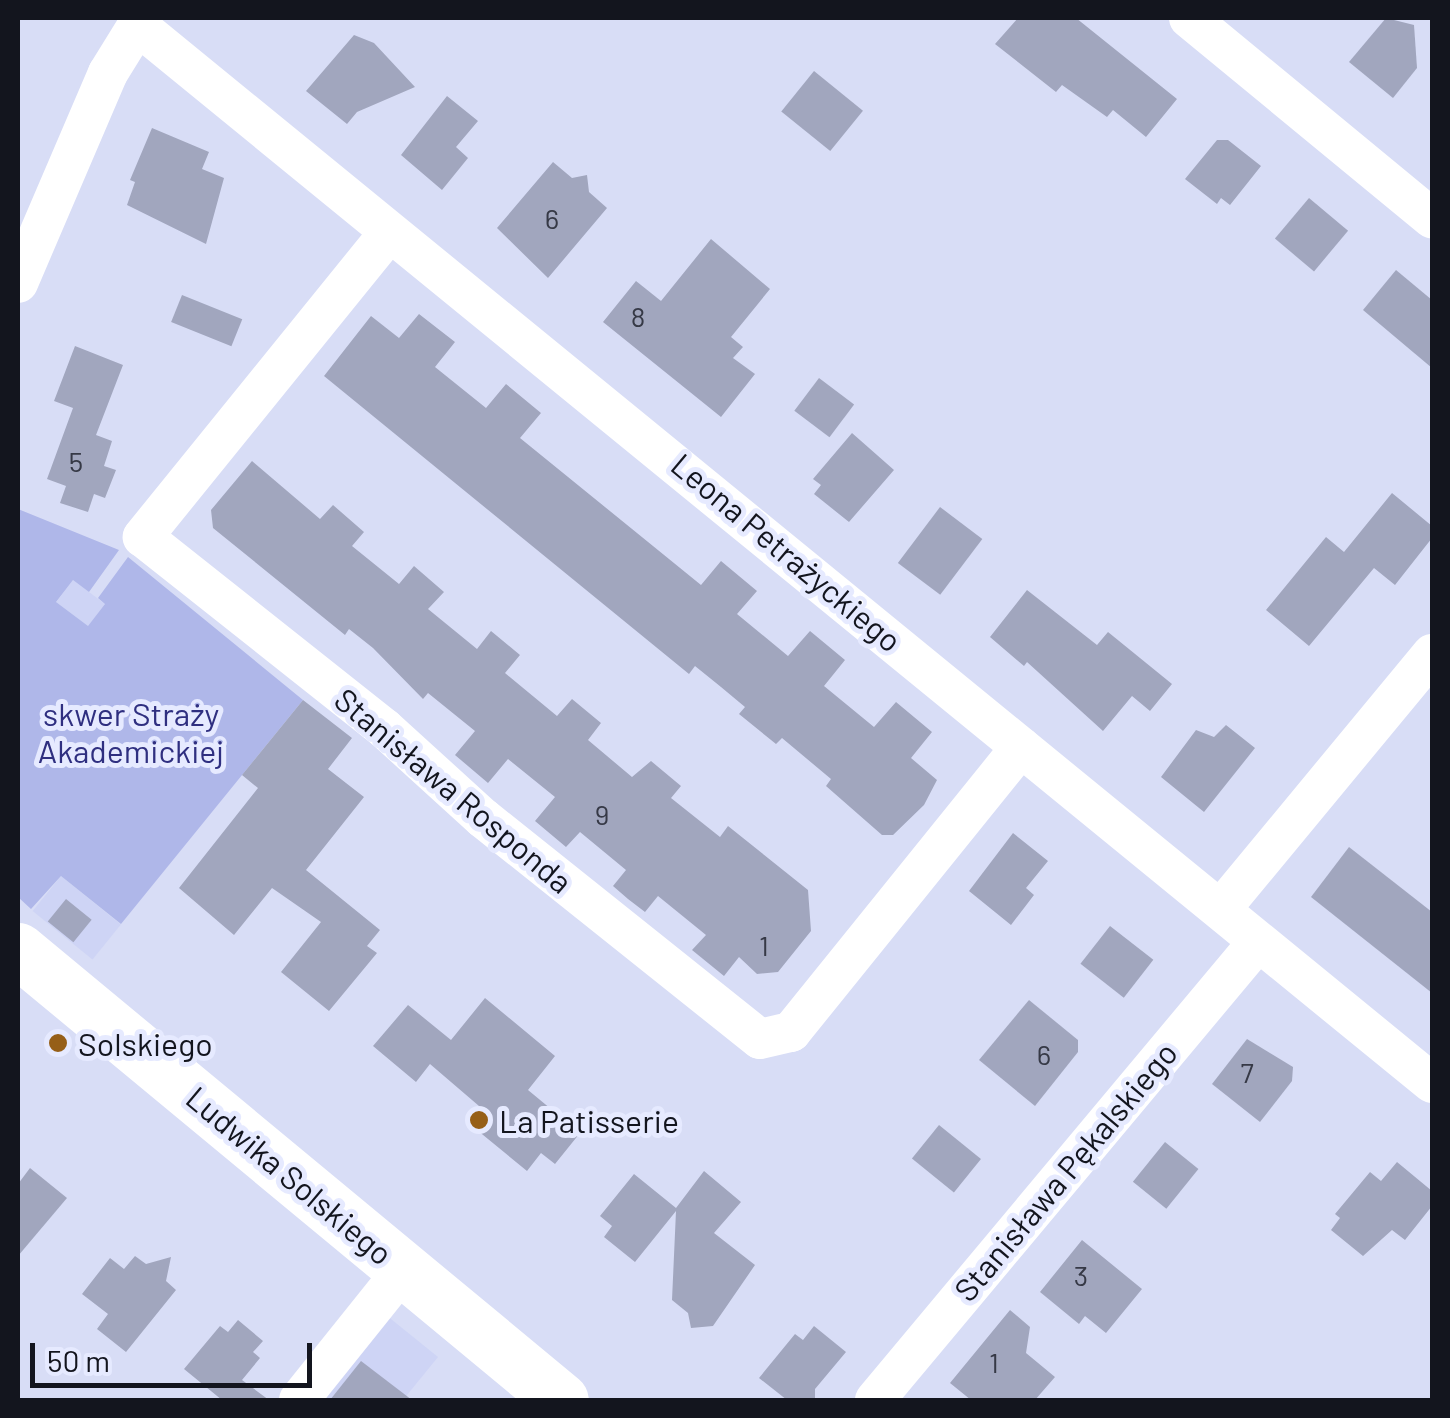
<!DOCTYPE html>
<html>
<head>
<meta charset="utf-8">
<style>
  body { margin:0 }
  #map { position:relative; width:1450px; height:1418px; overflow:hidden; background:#d8ddf6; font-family:Barlow,sans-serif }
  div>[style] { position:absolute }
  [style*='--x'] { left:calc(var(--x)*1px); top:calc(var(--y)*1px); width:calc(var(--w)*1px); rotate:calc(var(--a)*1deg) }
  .built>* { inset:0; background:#ced4f5; transform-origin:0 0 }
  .green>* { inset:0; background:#afb7e9 }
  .building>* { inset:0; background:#a1a6be; transform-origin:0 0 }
  .street>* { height:40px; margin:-20px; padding:0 20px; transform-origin:20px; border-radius:20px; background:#fff }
  .secondary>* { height:55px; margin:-27.5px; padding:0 27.5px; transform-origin:27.5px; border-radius:27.5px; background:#fff }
  .dots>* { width:28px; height:28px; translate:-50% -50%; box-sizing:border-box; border:5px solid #e6eaff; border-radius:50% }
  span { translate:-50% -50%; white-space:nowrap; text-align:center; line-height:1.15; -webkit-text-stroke:10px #e6eaff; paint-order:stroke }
  .number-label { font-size:28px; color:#363946 }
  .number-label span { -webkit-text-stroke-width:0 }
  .street-label { font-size:32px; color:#13151e }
  .park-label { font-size:32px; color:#2f2f80 }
  .poi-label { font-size:32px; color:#13151e }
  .left { translate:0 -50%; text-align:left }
  .frame { position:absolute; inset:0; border:20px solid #13151e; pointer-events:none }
  .scale { position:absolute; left:30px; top:1343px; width:282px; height:45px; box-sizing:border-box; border:5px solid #13151e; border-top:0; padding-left:12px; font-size:30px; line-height:35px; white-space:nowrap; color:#13151e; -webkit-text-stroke:8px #e6eaff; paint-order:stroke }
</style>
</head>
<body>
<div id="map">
  <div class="built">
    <i style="left:73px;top:580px;width:40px;height:28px;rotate:37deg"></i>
    <i style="left:61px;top:876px;width:77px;height:45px;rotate:39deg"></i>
    <i style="clip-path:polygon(386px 1315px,438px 1357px,403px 1400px,318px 1400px)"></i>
  </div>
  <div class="green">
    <i style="clip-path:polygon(18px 509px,119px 550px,89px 592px,73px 580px,56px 602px,88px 626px,105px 604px,98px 598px,128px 557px,303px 700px,121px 924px,61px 876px,31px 909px,18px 897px)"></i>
  </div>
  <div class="building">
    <i style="clip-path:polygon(1018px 18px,1076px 18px,1177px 99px,1146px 137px,1113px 110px,1107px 117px,1062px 85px,1056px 92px,995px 44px)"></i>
    <i style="clip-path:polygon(1386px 18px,1414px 25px,1417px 68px,1393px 98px,1349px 62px)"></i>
    <i style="clip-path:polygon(354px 35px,374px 43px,415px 87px,357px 112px,347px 124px,306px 91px)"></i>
    <i style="left:814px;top:71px;width:63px;height:52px;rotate:39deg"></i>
    <i style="clip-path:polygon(447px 96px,478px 121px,456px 147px,468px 158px,442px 190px,401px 155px)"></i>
    <i style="clip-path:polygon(152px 128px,209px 152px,202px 169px,224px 178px,206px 244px,127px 205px,135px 182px,130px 180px)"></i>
    <i style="clip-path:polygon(1217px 140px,1228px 140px,1261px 166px,1230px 205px,1221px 198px,1217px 204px,1185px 179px)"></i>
    <i style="clip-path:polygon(553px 162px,572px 178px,587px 175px,589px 192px,607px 208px,548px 278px,497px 228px)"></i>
    <i style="left:1309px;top:198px;width:51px;height:53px;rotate:40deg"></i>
    <i style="clip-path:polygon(711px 239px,770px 289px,731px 337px,743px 347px,733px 358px,755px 374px,721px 417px,603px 322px,636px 281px,661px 301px)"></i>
    <i style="clip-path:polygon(1396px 270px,1432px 300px,1432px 368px,1363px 310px)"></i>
    <i style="left:182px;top:295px;width:65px;height:29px;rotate:22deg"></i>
    <i style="clip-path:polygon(419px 314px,455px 342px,435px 367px,486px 408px,506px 384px,541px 413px,520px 438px,701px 585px,721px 561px,757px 591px,737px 614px,788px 656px,810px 631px,845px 660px,824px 686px,874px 727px,896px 702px,932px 732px,911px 758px,937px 780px,924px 805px,893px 835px,882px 835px,826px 786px,831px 779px,782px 738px,776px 744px,739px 714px,745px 707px,721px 687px,695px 666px,689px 674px,324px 376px,371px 316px,399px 338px)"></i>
    <i style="clip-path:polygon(75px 346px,123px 365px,96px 435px,112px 441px,104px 466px,116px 470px,105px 498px,94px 494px,88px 512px,60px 503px,66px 486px,47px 479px,73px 408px,54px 401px)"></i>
    <i style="left:819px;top:378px;width:44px;height:41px;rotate:37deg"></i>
    <i style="clip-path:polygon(852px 433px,894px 470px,849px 522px,814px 494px,821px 485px,813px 479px)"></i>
    <i style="clip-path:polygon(252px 461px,320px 519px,333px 505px,364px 532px,352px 546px,399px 584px,414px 566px,444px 592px,428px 609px,477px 649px,491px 631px,520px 655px,505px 673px,557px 716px,572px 699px,601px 723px,588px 740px,632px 777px,651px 761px,681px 786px,671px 798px,720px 837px,728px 826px,808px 890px,811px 931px,778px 972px,757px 974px,739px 957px,724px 976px,692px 950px,706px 935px,658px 896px,645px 912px,628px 899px,613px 886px,626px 870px,580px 832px,566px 847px,535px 821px,555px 797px,508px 759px,488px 783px,455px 755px,475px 731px,428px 693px,423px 699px,373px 648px,349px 629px,345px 635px,213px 528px,211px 510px)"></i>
    <i style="clip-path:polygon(1392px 493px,1432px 526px,1432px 538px,1395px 585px,1374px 568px,1309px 646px,1266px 610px,1326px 537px,1344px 552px)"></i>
    <i style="left:940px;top:507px;width:53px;height:70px;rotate:37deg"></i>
    <i style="clip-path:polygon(1027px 590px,1097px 645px,1108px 632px,1172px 684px,1150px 711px,1132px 696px,1103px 731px,1027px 662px,1024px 666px,990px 637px)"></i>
    <i style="clip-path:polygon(303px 700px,352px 738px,328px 769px,364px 797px,306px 870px,380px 930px,367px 946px,377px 953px,329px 1011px,281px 972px,321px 922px,272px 888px,234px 935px,179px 888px,258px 788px,242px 775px)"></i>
    <i style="clip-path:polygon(1226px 725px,1255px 748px,1204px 812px,1161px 777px,1196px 730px,1214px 737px)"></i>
    <i style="clip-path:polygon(1013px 833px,1048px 861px,1026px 888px,1034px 895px,1011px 925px,969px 891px)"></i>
    <i style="clip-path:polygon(1349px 847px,1432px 912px,1432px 993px,1311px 897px)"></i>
    <i style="left:66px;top:899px;width:33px;height:29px;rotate:39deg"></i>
    <i style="left:1110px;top:926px;width:55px;height:48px;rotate:38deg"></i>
    <i style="clip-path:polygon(485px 998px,555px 1056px,528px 1090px,580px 1133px,555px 1164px,541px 1153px,527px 1171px,466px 1121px,479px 1106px,430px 1064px,416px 1082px,373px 1046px,408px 1005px,451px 1040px)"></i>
    <i style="clip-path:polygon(1029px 1000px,1078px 1040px,1078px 1052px,1035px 1106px,979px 1060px)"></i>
    <i style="clip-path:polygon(1247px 1039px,1293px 1067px,1292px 1081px,1260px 1122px,1212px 1084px)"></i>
    <i style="left:939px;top:1125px;width:54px;height:43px;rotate:39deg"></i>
    <i style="left:1165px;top:1142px;width:43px;height:51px;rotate:39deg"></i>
    <i style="clip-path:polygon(1397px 1162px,1432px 1191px,1432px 1206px,1405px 1240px,1392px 1230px,1363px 1256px,1331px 1230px,1340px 1218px,1335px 1214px,1370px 1172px,1381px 1181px)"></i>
    <i style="clip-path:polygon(30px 1168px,67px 1198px,18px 1256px,18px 1184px)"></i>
    <i style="clip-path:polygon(704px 1171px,741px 1202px,714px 1233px,755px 1265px,713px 1326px,691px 1328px,688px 1313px,672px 1300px,676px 1211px,635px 1262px,604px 1237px,612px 1226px,600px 1216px,634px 1174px,676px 1208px)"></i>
    <i style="clip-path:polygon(1082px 1240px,1142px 1289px,1106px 1333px,1085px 1316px,1079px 1324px,1040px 1292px)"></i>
    <i style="clip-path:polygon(135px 1256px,146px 1264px,171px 1257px,166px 1281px,176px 1290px,126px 1352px,97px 1329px,108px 1314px,82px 1294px,110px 1258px,124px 1269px)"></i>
    <i style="clip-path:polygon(1010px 1310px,1030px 1327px,1026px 1353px,1055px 1377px,1035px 1400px,971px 1400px,950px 1383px)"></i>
    <i style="clip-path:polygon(238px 1320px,263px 1341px,253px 1352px,260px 1358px,242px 1380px,269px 1400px,222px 1400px,184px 1369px,220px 1326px,228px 1332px)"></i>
    <i style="clip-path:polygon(814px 1326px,846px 1352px,815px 1389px,815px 1400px,787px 1400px,759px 1378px,795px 1334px,803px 1340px)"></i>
    <i style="clip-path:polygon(361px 1361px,412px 1400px,330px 1400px)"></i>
  </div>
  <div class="street">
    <i style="--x:1189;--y:18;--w:315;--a:39.5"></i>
    <i style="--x:137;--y:25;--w:1672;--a:39.25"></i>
    <i style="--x:388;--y:234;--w:390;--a:129"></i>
    <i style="--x:143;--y:537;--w:308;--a:38.4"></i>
    <i style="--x:384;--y:728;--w:134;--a:42.3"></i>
    <i style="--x:483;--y:818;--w:354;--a:38.6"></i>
    <i style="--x:760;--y:1039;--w:32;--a:-13"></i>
    <i style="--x:791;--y:1032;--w:366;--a:-51.1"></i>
    <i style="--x:18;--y:283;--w:228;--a:-66.8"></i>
    <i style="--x:108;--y:73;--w:65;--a:-58.3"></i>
    <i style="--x:1221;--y:909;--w:331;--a:-50.4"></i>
    <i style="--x:299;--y:1400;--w:166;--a:-51.3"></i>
    <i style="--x:875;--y:1400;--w:596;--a:-50.11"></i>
  </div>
  <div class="secondary">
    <i style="--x:18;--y:950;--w:705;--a:39.65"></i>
  </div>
  <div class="dots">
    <i style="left:58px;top:1043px;background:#965f18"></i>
    <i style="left:479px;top:1120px;background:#965f18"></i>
  </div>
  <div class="number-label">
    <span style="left:552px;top:218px">6</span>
    <span style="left:638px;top:316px">8</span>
    <span style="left:76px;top:461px">5</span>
    <span style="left:602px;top:814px">9</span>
    <span style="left:764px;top:945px">1</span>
    <span style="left:1044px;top:1054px">6</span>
    <span style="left:1247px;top:1072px">7</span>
    <span style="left:1081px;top:1275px">3</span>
    <span style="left:994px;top:1362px">1</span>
  </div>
  <div class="street-label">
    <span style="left:787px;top:552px;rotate:40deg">Leona Petrażyckiego</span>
    <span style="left:454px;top:790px;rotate:40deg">Stanisława Rosponda</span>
    <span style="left:1065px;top:1171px;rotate:-50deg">Stanisława Pękalskiego</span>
    <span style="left:290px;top:1175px;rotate:40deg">Ludwika Solskiego</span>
  </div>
  <div class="park-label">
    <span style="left:131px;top:732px">skwer Straży<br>Akademickiej</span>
  </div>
  <div class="poi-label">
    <span class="left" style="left:78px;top:1043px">Solskiego</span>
    <span class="left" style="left:499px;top:1120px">La Patisserie</span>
  </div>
  <div class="frame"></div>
  <div class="scale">50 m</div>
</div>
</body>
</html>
